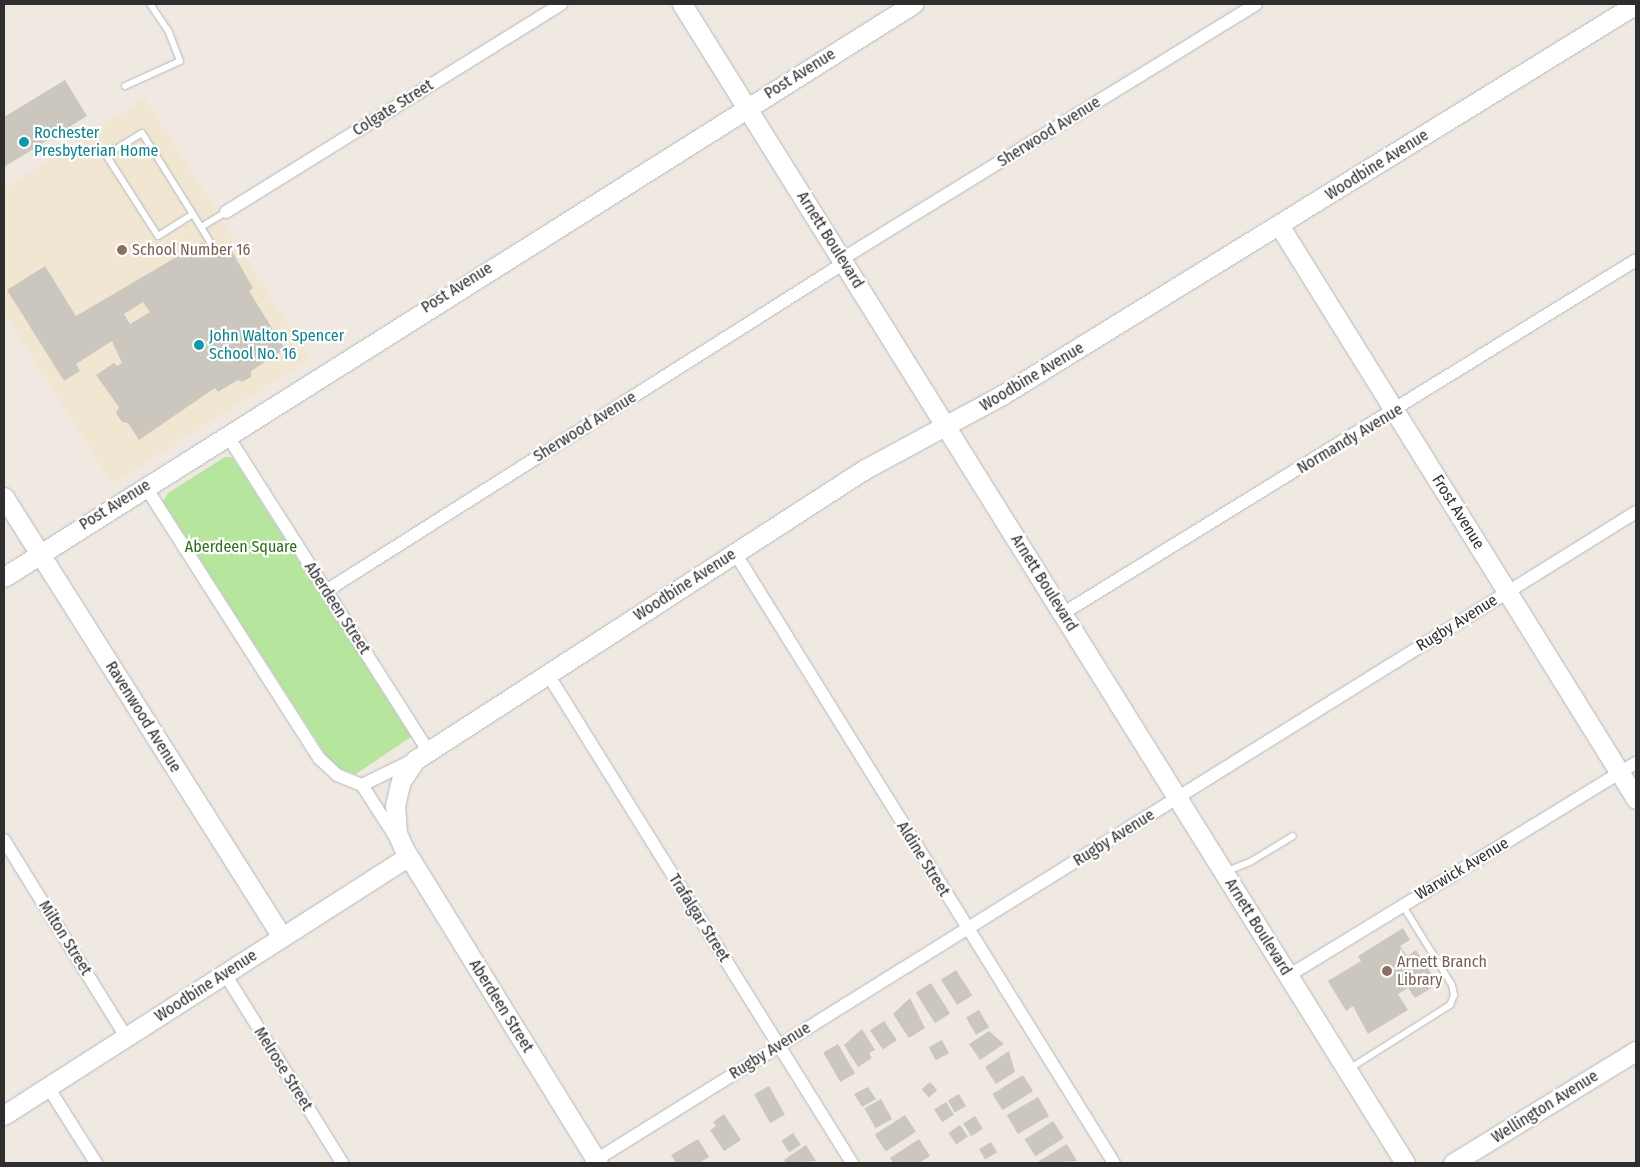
<!DOCTYPE html>
<html>
<head>
<meta charset="utf-8">
<style>
  body { margin:0 }
  #map { position:relative; width:1640px; height:1167px; overflow:hidden; background:#efe9e1; font-family:"Fira Sans Condensed",sans-serif }
  div>[style] { position:absolute }
  [style*='--x'] { left:calc(var(--x)*1px); top:calc(var(--y)*1px); width:calc(var(--w)*1px); rotate:calc(var(--a)*1deg) }
  .education>* { inset:0; background:#f0e6d1 }
  .green>* { inset:0; background:#b6e59e }
  .building>* { inset:0; background:#cbc7bf; transform-origin:0 0 }
  .roads { filter:drop-shadow(0 0 1px #b4b7c1) drop-shadow(0 0 1px #b4b7c1) }
  .lane>* { height:6px; margin:-3px; padding:0 3px; transform-origin:3px; border-radius:3px; background:#fff }
  .street>* { height:12px; margin:-6px; padding:0 6px; transform-origin:6px; border-radius:6px; background:#fff }
  .secondary>* { height:19px; margin:-9.5px; padding:0 9.5px; transform-origin:9.5px; border-radius:9.5px; background:#fff }
  .dots>* { width:14px; height:14px; translate:-50% -50%; box-sizing:border-box; border:2px solid #fff; border-radius:50% }
  span { translate:-50% -50%; white-space:nowrap; text-align:center; line-height:1.15; -webkit-text-stroke:4.5px #fff; paint-order:stroke }
  .street-label { font-size:16px; color:#2e2e2e }
  .culture-label { font-size:16px; color:#0d838f }
  .left { translate:0 -50%; text-align:left }
  .education-label { font-size:16px; color:#785e54 }
  .park-label { font-size:16px; color:#2c6e1b }
  .frame { position:absolute; inset:0; border:5px solid #2e2e2e; pointer-events:none }
</style>
</head>
<body>
<div id="map">
  <div class="education">
    <i style="clip-path:polygon(145px 98px,310px 359px,112px 484px,4px 312px,4px 189px)"></i>
  </div>
  <div class="green">
    <i style="clip-path:polygon(225px 457px,232px 457px,411px 737px,356px 774px,339px 768px,326px 755px,163px 501px,168px 493px)"></i>
  </div>
  <div class="building">
    <i style="clip-path:polygon(65px 80px,87px 116px,4px 167px,4px 117px)"></i>
    <i style="clip-path:polygon(evenodd,202px 242px,211px 256px,229px 246px,253px 288px,249px 291px,285px 349px,251px 371px,251px 377px,242px 382px,238px 380px,218px 392px,215px 388px,139px 440px,128px 423px,122px 422px,116px 413px,119px 407px,96px 375px,114px 363px,117px 366px,122px 363px,112px 341px,76px 364px,80px 371px,64px 381px,7px 290px,45px 266px,76px 316px,202px 242px,143px 302px,150px 312px,130px 324px,124px 314px,143px 302px)"></i>
    <i style="clip-path:polygon(1403px 928px,1410px 940px,1400px 946px,1407px 956px,1416px 950px,1438px 984px,1415px 998px,1408px 988px,1398px 994px,1408px 1010px,1368px 1034px,1353px 1006px,1346px 1011px,1328px 981px,1361px 961px,1358px 956px)"></i>
    <i style="left:956px;top:970px;width:30px;height:18px;rotate:57deg"></i>
    <i style="left:931px;top:983px;width:36px;height:18px;rotate:58deg"></i>
    <i style="clip-path:polygon(910px 998px,925px 1028px,909px 1038px,893px 1014px)"></i>
    <i style="left:979px;top:1010px;width:20px;height:15px;rotate:60deg"></i>
    <i style="left:884px;top:1021px;width:23px;height:17px;rotate:56deg"></i>
    <i style="clip-path:polygon(862px 1029px,875px 1050px,869px 1053px,872px 1058px,858px 1067px,844px 1045px)"></i>
    <i style="clip-path:polygon(989px 1031px,1004px 1044px,980px 1060px,969px 1044px)"></i>
    <i style="left:942px;top:1040px;width:15px;height:15px;rotate:62deg"></i>
    <i style="left:838px;top:1044px;width:34px;height:17px;rotate:60deg"></i>
    <i style="clip-path:polygon(1009px 1051px,1015px 1072px,996px 1084px,985px 1067px)"></i>
    <i style="left:1023px;top:1075px;width:19px;height:36px;rotate:58deg"></i>
    <i style="left:930px;top:1082px;width:11px;height:11px;rotate:49deg"></i>
    <i style="left:769px;top:1086px;width:33px;height:17px;rotate:61deg"></i>
    <i style="clip-path:polygon(868px 1087px,876px 1099px,862px 1107px,854px 1094px)"></i>
    <i style="left:959px;top:1094px;width:14px;height:13px;rotate:60deg"></i>
    <i style="left:1038px;top:1097px;width:22px;height:36px;rotate:60deg"></i>
    <i style="left:881px;top:1099px;width:23px;height:19px;rotate:61deg"></i>
    <i style="left:946px;top:1102px;width:15px;height:14px;rotate:58deg"></i>
    <i style="clip-path:polygon(724px 1114px,741px 1140px,724px 1151px,710px 1130px,716px 1126px,713px 1122px)"></i>
    <i style="left:905px;top:1115px;width:20px;height:36px;rotate:57deg"></i>
    <i style="left:975px;top:1116px;width:15px;height:14px;rotate:58deg"></i>
    <i style="left:1053px;top:1121px;width:20px;height:34px;rotate:57deg"></i>
    <i style="left:960px;top:1125px;width:14px;height:14px;rotate:56deg"></i>
    <i style="left:793px;top:1133px;width:14px;height:14px;rotate:56deg"></i>
    <i style="clip-path:polygon(698px 1139px,709px 1157px,699px 1163px,676px 1163px,671px 1155px)"></i>
    <i style="clip-path:polygon(919px 1139px,930px 1156px,919px 1163px,893px 1163px,890px 1158px)"></i>
    <i style="left:991px;top:1142px;width:12px;height:14px;rotate:59deg"></i>
    <i style="clip-path:polygon(1067px 1144px,1077px 1161px,1040px 1163px,1039px 1161px)"></i>
    <i style="clip-path:polygon(806px 1145px,816px 1161px,786px 1163px,784px 1160px)"></i>
  </div>
  <div class="roads">
    <div class="lane">
      <i style="--x:125;--y:86;--w:60;--a:-24.4"></i>
      <i style="--x:180;--y:61;--w:31;--a:-111"></i>
      <i style="--x:169;--y:32;--w:34;--a:-124"></i>
      <i style="--x:193;--y:214;--w:41;--a:147.8"></i>
      <i style="--x:158;--y:236;--w:96;--a:-122.7"></i>
      <i style="--x:106;--y:155;--w:42;--a:-31.4"></i>
      <i style="--x:142;--y:133;--w:111;--a:57.9"></i>
      <i style="--x:201;--y:227;--w:29;--a:-31"></i>
      <i style="--x:201;--y:227;--w:29;--a:59"></i>
      <i style="--x:1225;--y:872;--w:27;--a:-22"></i>
      <i style="--x:1250;--y:862;--w:50;--a:-31.2"></i>
      <i style="--x:1349;--y:1069;--w:120;--a:-32.4"></i>
      <i style="--x:1450;--y:1005;--w:11;--a:-68"></i>
      <i style="--x:1454;--y:995;--w:10;--a:-101"></i>
      <i style="--x:1452;--y:985;--w:93;--a:-121.8"></i>
    </div>
    <div class="street">
      <i style="--x:226;--y:212;--w:394;--a:-31.8"></i>
      <i style="--x:842;--y:259;--w:486;--a:-31.6"></i>
      <i style="--x:227;--y:435;--w:372;--a:57.5"></i>
      <i style="--x:145;--y:486;--w:323;--a:57.4"></i>
      <i style="--x:319;--y:758;--w:25;--a:43"></i>
      <i style="--x:337;--y:775;--w:27;--a:22"></i>
      <i style="--x:362;--y:785;--w:63;--a:57.3"></i>
      <i style="--x:735;--y:553;--w:718;--a:58.15"></i>
      <i style="--x:326;--y:591;--w:613;--a:-32.34"></i>
      <i style="--x:1062;--y:614;--w:674;--a:-31.66"></i>
      <i style="--x:547;--y:673;--w:577;--a:58.1"></i>
      <i style="--x:362;--y:785;--w:55;--a:-26.1"></i>
      <i style="--x:4;--y:840;--w:232;--a:58.2"></i>
      <i style="--x:225;--y:974;--w:222;--a:58.2"></i>
      <i style="--x:1288;--y:976;--w:408;--a:-31.5"></i>
      <i style="--x:48;--y:1087;--w:90;--a:57.7"></i>
      <i style="--x:591;--y:1163;--w:1231;--a:-31.92"></i>
    </div>
    <div class="secondary">
      <i style="--x:682;--y:4;--w:1366;--a:58.04"></i>
      <i style="--x:1279;--y:225;--w:676;--a:58.12"></i>
      <i style="--x:4;--y:497;--w:520;--a:57.71"></i>
      <i style="--x:4;--y:577;--w:1075;--a:-32.23"></i>
      <i style="--x:4;--y:1115;--w:479;--a:-32.6"></i>
      <i style="--x:598;--y:1163;--w:369;--a:-121.7"></i>
      <i style="--x:404;--y:849;--w:17;--a:-114"></i>
      <i style="--x:397;--y:833;--w:27;--a:-94"></i>
      <i style="--x:395;--y:806;--w:26;--a:-77"></i>
      <i style="--x:401;--y:781;--w:25;--a:-56"></i>
      <i style="--x:415;--y:760;--w:536;--a:-32.89"></i>
      <i style="--x:865;--y:469;--w:156;--a:-28.4"></i>
      <i style="--x:1002;--y:395;--w:745;--a:-31.66"></i>
      <i style="--x:1453;--y:1163;--w:215;--a:-31.5"></i>
    </div>
  </div>
  <div class="dots">
    <i style="left:24px;top:142px;background:#0f9aa8"></i>
    <i style="left:122px;top:250px;background:#8d6e63"></i>
    <i style="left:199px;top:345px;background:#0f9aa8"></i>
    <i style="left:1387px;top:971px;background:#8d6e63"></i>
  </div>
  <div class="street-label">
    <span style="left:800px;top:74px;rotate:-32deg">Post Avenue</span>
    <span style="left:393px;top:108px;rotate:-32deg">Colgate Street</span>
    <span style="left:1049px;top:132px;rotate:-32deg">Sherwood Avenue</span>
    <span style="left:1377px;top:165px;rotate:-32deg">Woodbine Avenue</span>
    <span style="left:830px;top:240px;rotate:58deg">Arnett Boulevard</span>
    <span style="left:457px;top:288px;rotate:-32deg">Post Avenue</span>
    <span style="left:1032px;top:377px;rotate:-31deg">Woodbine Avenue</span>
    <span style="left:585px;top:427px;rotate:-32deg">Sherwood Avenue</span>
    <span style="left:1350px;top:439px;rotate:-31deg">Normandy Avenue</span>
    <span style="left:115px;top:505px;rotate:-32deg">Post Avenue</span>
    <span style="left:1458px;top:512px;rotate:58deg">Frost Avenue</span>
    <span style="left:1044px;top:583px;rotate:58deg">Arnett Boulevard</span>
    <span style="left:685px;top:585px;rotate:-33deg">Woodbine Avenue</span>
    <span style="left:337px;top:608px;rotate:57deg">Aberdeen Street</span>
    <span style="left:1457px;top:623px;rotate:-32deg">Rugby Avenue</span>
    <span style="left:143px;top:717px;rotate:58deg">Ravenwood Avenue</span>
    <span style="left:1114px;top:838px;rotate:-32deg">Rugby Avenue</span>
    <span style="left:923px;top:859px;rotate:58deg">Aldine Street</span>
    <span style="left:1462px;top:869px;rotate:-31deg">Warwick Avenue</span>
    <span style="left:699px;top:918px;rotate:58deg">Trafalgar Street</span>
    <span style="left:1258px;top:927px;rotate:58deg">Arnett Boulevard</span>
    <span style="left:65px;top:938px;rotate:58deg">Milton Street</span>
    <span style="left:206px;top:986px;rotate:-33deg">Woodbine Avenue</span>
    <span style="left:501px;top:1006px;rotate:58deg">Aberdeen Street</span>
    <span style="left:770px;top:1051px;rotate:-32deg">Rugby Avenue</span>
    <span style="left:283px;top:1069px;rotate:58deg">Melrose Street</span>
    <span style="left:1545px;top:1107px;rotate:-32deg">Wellington Avenue</span>
  </div>
  <div class="culture-label">
    <span class="left" style="left:34px;top:142px">Rochester<br>Presbyterian Home</span>
    <span class="left" style="left:209px;top:345px">John Walton Spencer<br>School No. 16</span>
  </div>
  <div class="education-label">
    <span class="left" style="left:132px;top:250px">School Number 16</span>
    <span class="left" style="left:1397px;top:971px">Arnett Branch<br>Library</span>
  </div>
  <div class="park-label">
    <span style="left:241px;top:547px">Aberdeen Square</span>
  </div>
  <div class="frame"></div>
</div>
</body>
</html>
